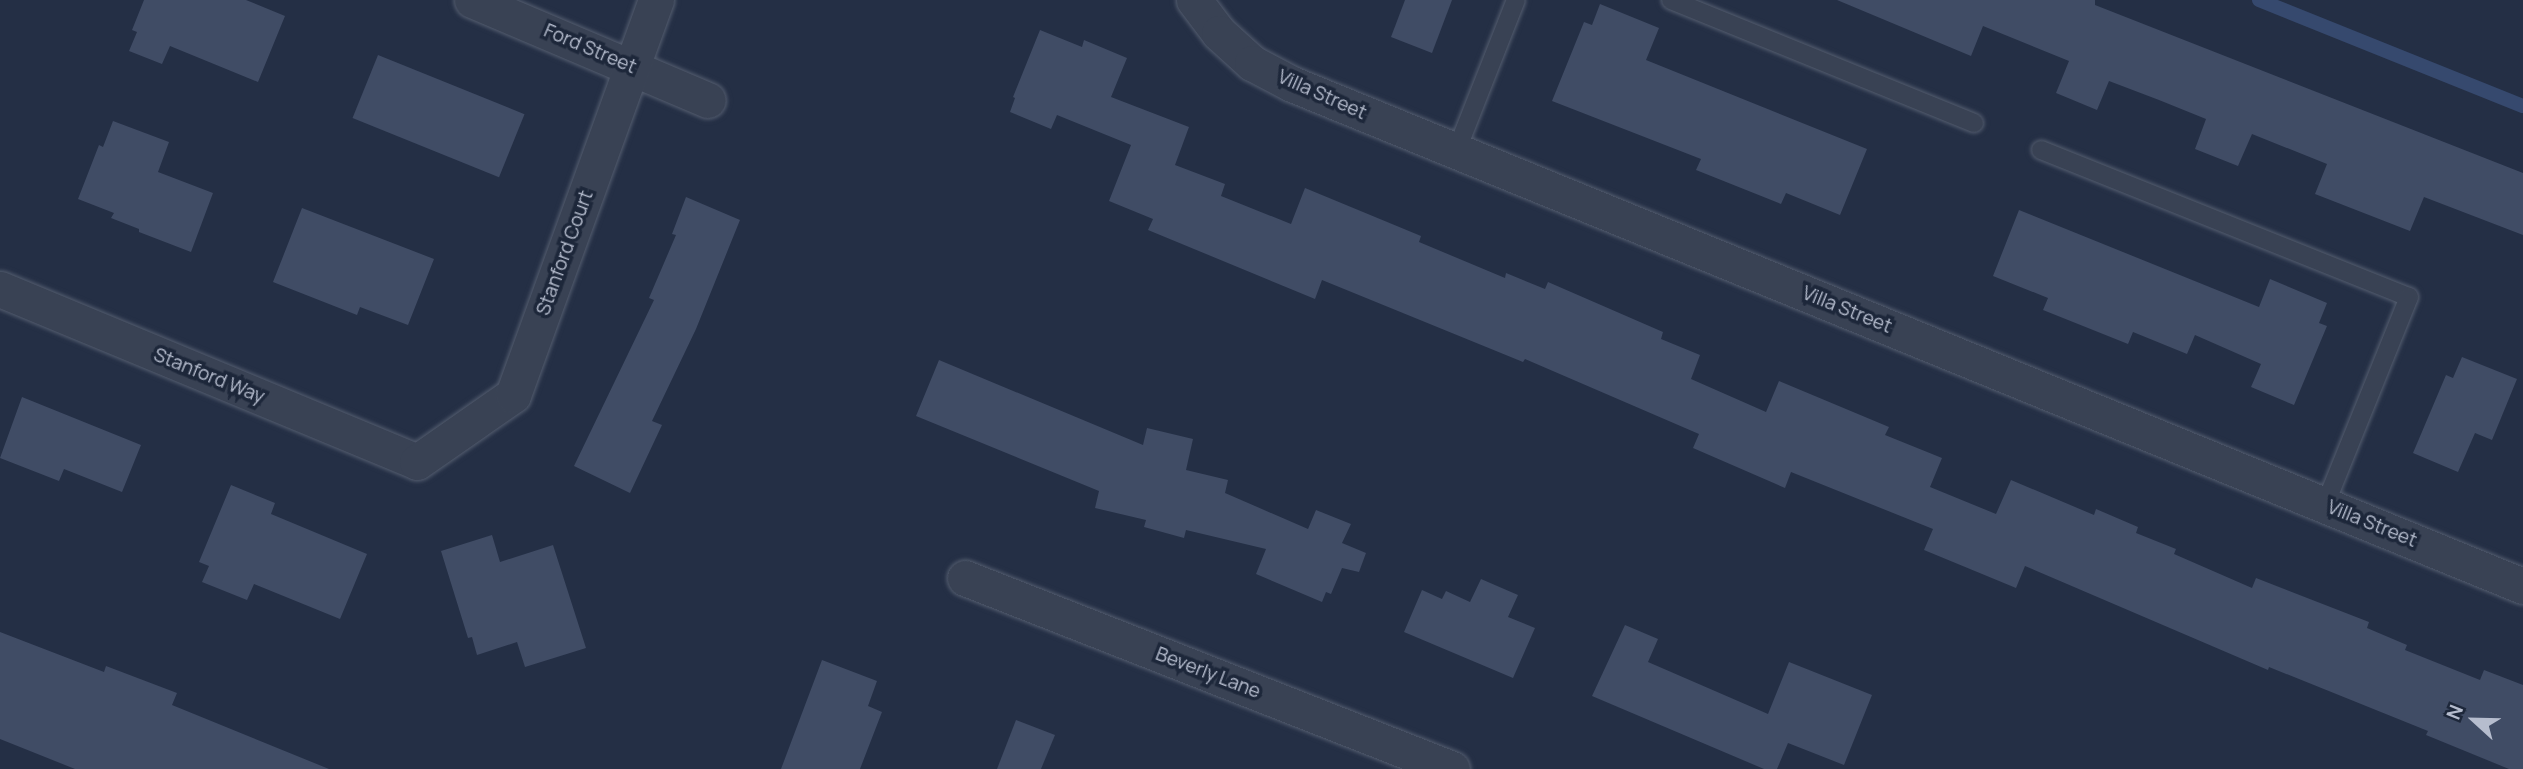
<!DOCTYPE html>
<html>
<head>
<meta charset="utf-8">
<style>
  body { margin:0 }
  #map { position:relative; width:2523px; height:769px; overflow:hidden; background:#242f45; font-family:Manrope,sans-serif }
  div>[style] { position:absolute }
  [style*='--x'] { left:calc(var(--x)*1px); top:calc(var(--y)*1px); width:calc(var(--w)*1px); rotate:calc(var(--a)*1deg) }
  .stream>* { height:14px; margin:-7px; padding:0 7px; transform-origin:7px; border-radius:7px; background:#36496e }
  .building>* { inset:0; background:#404c65; transform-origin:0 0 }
  .roads { filter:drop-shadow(0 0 2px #545d6f) drop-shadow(0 0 2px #545d6f) }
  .service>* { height:18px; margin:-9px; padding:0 9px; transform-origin:9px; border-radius:9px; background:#394254 }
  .minor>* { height:35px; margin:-17.5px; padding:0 17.5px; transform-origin:17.5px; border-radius:17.5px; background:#394254 }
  span { translate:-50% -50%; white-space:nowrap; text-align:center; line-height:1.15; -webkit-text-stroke:7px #1d273a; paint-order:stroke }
  .street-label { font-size:19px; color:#b6bdce }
  .north { position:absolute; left:2439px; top:685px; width:70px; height:70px; -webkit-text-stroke:5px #1d273a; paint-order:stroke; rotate:292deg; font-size:19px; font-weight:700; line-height:28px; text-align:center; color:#b6bdce }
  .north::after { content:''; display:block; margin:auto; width:24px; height:32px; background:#b6bdce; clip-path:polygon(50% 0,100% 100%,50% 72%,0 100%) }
</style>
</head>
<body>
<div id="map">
  <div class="stream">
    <i style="--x:2259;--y:0;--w:284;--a:21.9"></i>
  </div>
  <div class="building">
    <i style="clip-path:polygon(144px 0,246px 0,285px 16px,258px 82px,170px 46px,162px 64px,129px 51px,137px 32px,132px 30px)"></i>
    <i style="clip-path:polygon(1405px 0,1452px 0,1432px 53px,1391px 37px)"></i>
    <i style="clip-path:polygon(1837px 0,2095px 0,2095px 5px,2523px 173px,2523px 235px,2424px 197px,2410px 231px,2315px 194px,2327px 164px,2252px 134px,2238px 166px,2195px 149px,2206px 119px,2159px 100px,2109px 81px,2097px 110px,2056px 93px,2069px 61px,1983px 26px,1971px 56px)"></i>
    <i style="clip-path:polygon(1600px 4px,1659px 28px,1646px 60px,1867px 149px,1840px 215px,1786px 193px,1781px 204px,1696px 170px,1701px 159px,1552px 101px,1584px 22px,1592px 25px)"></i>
    <i style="clip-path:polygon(1040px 30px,1082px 47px,1084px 40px,1127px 58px,1111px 97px,1189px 127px,1175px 165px,1225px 184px,1221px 196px,1291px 224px,1305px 188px,1421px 236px,1419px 242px,1505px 278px,1506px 273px,1545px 289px,1548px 282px,1663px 332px,1661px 339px,1700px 355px,1691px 379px,1766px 412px,1779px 381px,1889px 427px,1885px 435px,1942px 458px,1930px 487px,1996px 514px,2011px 480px,2094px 515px,2096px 509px,2138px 527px,2136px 533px,2176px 549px,2174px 554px,2252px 588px,2256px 578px,2369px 622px,2367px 628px,2407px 645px,2405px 650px,2480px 680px,2484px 670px,2523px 685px,2523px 769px,2509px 769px,2426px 735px,2428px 731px,2269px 667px,2268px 670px,2025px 566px,2016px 588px,1924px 550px,1933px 529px,1791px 472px,1785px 488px,1693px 448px,1699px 434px,1525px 359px,1523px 362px,1322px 280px,1315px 299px,1148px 230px,1153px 219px,1109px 201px,1131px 145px,1057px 115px,1051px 129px,1010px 112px,1015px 98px,1013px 97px)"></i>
    <i style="left:378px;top:55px;width:158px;height:68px;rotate:22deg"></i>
    <i style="clip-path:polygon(113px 121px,169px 142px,158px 172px,213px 193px,191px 252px,139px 232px,139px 229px,111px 218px,114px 213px,78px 199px,99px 145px,103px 147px)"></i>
    <i style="clip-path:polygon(686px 197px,740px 220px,696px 329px,652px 421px,662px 425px,630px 493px,574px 466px,654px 300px,649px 298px,676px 235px,672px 234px)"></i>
    <i style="clip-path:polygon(302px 208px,434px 259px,408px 325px,360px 307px,357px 315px,273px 282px)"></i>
    <i style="clip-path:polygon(2019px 210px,2259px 307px,2270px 279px,2327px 303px,2319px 323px,2327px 326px,2294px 405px,2251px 387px,2261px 364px,2195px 335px,2187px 354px,2133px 332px,2128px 344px,2043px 310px,2048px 298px,1993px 276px)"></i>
    <i style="clip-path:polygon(2462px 357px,2517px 379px,2492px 440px,2475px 433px,2458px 472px,2413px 453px,2446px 375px,2453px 378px)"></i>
    <i style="clip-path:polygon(939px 360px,1143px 445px,1147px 428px,1193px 439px,1186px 470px,1228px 480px,1225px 493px,1308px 529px,1316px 510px,1351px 524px,1342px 543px,1366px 553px,1359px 572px,1342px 568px,1331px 594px,1326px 592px,1322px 602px,1256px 574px,1266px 549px,1186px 530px,1184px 538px,1144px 527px,1146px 520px,1095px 508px,1099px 491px,916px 416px)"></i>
    <i style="clip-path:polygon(22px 397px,141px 445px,122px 492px,64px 469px,59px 481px,0 458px)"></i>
    <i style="clip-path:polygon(231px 485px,275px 503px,271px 514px,367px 554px,340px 619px,254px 584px,247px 600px,202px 582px,209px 566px,199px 562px)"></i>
    <i style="clip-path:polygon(492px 535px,500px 562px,553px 545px,586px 648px,525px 667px,517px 642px,477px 655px,472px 637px,468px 638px,441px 551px)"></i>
    <i style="clip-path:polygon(1481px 579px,1518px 595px,1508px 617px,1535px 628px,1513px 678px,1404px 632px,1422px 590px,1442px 599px,1446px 591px,1470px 602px)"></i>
    <i style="clip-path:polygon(1625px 625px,1658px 639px,1648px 662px,1768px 714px,1789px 662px,1872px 695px,1844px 765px,1788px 743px,1777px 769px,1764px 769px,1592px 696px)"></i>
    <i style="clip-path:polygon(0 632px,104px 672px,106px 666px,177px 693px,172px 705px,329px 769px,75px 769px,0 739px)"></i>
    <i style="clip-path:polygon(822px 660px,877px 681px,868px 706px,882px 712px,860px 769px,781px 769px)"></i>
    <i style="clip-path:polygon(1016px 720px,1055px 735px,1041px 769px,997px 769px)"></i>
  </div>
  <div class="roads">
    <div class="service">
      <i style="--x:1671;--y:0;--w:327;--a:22.1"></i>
      <i style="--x:2041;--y:150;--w:396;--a:21.8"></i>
      <i style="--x:2409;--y:297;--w:224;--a:112"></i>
      <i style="--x:1456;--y:152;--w:163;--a:-68.5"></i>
    </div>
    <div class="minor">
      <i style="--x:472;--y:0;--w:256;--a:23"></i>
      <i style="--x:1194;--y:0;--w:41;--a:52.9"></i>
      <i style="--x:1219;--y:33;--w:45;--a:42.3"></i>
      <i style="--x:1252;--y:63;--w:45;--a:27.7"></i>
      <i style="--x:1292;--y:84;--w:1329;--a:22.19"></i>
      <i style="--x:0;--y:289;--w:451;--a:22.5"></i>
      <i style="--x:417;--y:462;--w:117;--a:-34.9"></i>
      <i style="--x:513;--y:395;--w:420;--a:-70.1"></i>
      <i style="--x:965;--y:578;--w:523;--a:21.41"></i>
    </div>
  </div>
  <div class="street-label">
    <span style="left:590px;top:49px;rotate:23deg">Ford Street</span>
    <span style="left:1322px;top:95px;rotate:24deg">Villa Street</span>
    <span style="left:565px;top:253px;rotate:-70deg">Stanford Court</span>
    <span style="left:1847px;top:310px;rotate:22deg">Villa Street</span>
    <span style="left:209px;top:376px;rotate:22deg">Stanford Way</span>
    <span style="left:2372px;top:524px;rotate:22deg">Villa Street</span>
    <span style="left:1208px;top:673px;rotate:21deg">Beverly Lane</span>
  </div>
  <div class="north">N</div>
</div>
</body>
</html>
